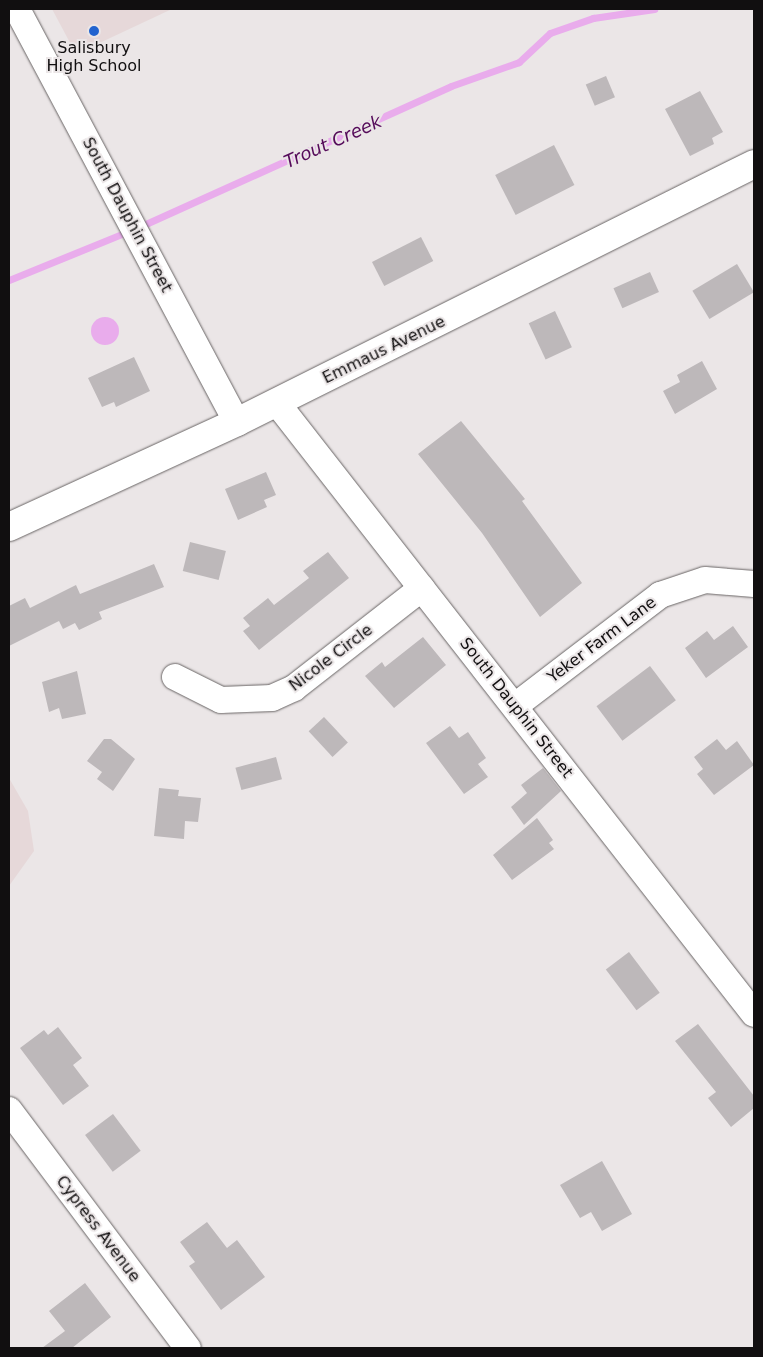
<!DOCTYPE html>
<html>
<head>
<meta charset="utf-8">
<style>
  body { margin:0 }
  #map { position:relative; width:763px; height:1357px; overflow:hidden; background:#ebe6e7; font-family:"DejaVu Sans",sans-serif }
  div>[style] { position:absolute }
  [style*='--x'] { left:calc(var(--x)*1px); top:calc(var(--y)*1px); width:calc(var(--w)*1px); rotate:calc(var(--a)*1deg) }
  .built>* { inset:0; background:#e6d8d9 }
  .water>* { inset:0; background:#e9acec }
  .round { border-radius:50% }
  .stream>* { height:7px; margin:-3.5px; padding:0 3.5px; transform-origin:3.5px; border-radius:3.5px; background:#e9acec }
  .building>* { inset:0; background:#bdb8ba; transform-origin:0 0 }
  .roads { filter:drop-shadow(0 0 1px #696565) drop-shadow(0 0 1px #696565) }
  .street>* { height:26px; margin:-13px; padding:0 13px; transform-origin:13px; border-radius:13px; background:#fff }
  .secondary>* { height:28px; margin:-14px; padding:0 14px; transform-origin:14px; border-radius:14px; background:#fff }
  .dots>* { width:14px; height:14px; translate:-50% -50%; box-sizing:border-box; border:2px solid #ebe6e7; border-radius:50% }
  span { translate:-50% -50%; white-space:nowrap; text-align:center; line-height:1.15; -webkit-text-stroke:4px #ebe6e7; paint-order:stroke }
  .poi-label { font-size:16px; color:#110f10 }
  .street-label { font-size:16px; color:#110f10 }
  .water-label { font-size:18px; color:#550b5a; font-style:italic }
  .frame { position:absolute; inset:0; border:10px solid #110f10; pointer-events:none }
</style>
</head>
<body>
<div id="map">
  <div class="built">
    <i style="clip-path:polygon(52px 9px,172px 9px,76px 54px)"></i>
    <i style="clip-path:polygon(9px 778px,28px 811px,34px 851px,9px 886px)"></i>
  </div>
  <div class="water">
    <i class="round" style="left:91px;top:317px;width:28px;height:28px"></i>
  </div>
  <div class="stream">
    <i style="--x:139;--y:227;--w:342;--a:-24.3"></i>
    <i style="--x:451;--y:86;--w:72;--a:-19.4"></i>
    <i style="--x:519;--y:62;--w:42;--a:-43.1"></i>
    <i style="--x:550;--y:33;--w:46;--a:-19.2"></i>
    <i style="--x:593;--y:18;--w:62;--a:-8.4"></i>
    <i style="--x:9;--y:280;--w:130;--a:-22.2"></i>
  </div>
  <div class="building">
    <i style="left:606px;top:76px;width:23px;height:22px;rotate:67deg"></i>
    <i style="clip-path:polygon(700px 91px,723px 132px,712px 138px,714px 144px,690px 156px,665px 109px)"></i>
    <i style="left:554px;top:145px;width:45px;height:66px;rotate:63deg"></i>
    <i style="left:421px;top:237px;width:27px;height:55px;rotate:63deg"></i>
    <i style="left:737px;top:264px;width:33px;height:52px;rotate:59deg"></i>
    <i style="left:650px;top:272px;width:22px;height:40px;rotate:66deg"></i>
    <i style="left:555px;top:311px;width:40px;height:29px;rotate:65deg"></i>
    <i style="clip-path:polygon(134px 357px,150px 391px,116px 407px,114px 402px,102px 407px,88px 378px)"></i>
    <i style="clip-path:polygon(702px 361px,717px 389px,675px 414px,663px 391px,680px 382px,677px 375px)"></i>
    <i style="clip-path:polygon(461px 421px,525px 499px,522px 501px,582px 583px,540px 617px,482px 533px,418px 454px)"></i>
    <i style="clip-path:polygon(266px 472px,276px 495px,264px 500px,267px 507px,238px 520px,225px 489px)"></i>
    <i style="left:190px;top:542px;width:37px;height:30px;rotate:14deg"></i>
    <i style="clip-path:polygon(328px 552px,349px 578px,259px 650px,243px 631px,250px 626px,243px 618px,268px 598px,274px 605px,309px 578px,303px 571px)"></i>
    <i style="clip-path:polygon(154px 564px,164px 587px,99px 612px,102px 619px,79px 630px,75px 623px,63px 629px,59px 621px,9px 646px,9px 606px,25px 598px,30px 608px,76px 585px,80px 594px)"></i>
    <i style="clip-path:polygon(733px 626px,748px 647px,706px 678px,685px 648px,707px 631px,714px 640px)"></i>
    <i style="clip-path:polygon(423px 637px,446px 665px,394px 708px,365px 676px,382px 662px,385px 667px)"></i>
    <i style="left:650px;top:666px;width:43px;height:67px;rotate:53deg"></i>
    <i style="clip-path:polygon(77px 671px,86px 714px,62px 719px,59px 708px,49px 712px,42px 682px)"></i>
    <i style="left:324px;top:717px;width:35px;height:21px;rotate:47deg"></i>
    <i style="clip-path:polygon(450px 726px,459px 738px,468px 732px,486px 758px,478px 764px,488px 777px,464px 794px,426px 743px)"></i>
    <i style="clip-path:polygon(104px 739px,111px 739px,135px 759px,113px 791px,97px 779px,102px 772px,87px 761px)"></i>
    <i style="clip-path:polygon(717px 739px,726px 750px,737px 741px,754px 765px,714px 795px,697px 774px,703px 769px,694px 757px)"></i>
    <i style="left:276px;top:757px;width:23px;height:42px;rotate:75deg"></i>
    <i style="clip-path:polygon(543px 768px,561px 791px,524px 825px,511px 807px,527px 793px,521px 785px)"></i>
    <i style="clip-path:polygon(159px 788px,179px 790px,178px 796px,201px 798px,198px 822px,185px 821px,184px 839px,154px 836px)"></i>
    <i style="clip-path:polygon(537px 818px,553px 840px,549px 843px,554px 849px,512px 880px,493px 855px)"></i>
    <i style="left:629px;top:952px;width:51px;height:29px;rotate:53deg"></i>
    <i style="clip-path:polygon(698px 1024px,754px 1096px,754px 1108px,731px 1127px,708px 1098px,716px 1092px,675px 1041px)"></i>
    <i style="clip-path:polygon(58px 1027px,82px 1058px,73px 1065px,89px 1086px,63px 1105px,20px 1048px,44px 1030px,48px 1035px)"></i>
    <i style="left:113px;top:1114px;width:46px;height:35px;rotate:53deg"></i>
    <i style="clip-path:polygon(602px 1161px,632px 1214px,602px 1231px,591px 1212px,580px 1218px,560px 1185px)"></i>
    <i style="clip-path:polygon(207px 1222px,227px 1248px,237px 1240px,265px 1277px,221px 1310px,189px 1266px,195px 1262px,180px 1242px)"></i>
    <i style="clip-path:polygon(85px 1283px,111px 1317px,72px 1348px,42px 1348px,65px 1331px,49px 1311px)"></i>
  </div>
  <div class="roads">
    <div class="street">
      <i style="--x:17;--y:9;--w:468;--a:62"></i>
      <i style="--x:277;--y:403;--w:775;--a:52.02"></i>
      <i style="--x:175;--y:677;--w:51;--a:26.6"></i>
      <i style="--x:221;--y:700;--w:51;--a:-2.2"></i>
      <i style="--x:272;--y:698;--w:24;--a:-24"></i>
      <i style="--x:294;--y:688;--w:162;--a:-38"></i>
      <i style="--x:515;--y:706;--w:183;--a:-37.4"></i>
      <i style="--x:660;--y:595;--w:47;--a:-18.4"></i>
      <i style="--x:705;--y:580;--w:49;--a:4.7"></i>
      <i style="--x:9;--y:1110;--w:298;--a:53.1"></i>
    </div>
    <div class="secondary">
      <i style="--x:9;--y:527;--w:251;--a:-24.7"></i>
      <i style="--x:237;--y:422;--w:578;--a:-26.52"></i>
    </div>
  </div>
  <div class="dots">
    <i style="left:94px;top:31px;background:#2263cf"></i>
  </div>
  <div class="poi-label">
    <span style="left:94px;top:57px">Salisbury<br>High School</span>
  </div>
  <div class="street-label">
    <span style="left:127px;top:215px;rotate:62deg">South Dauphin Street</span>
    <span style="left:384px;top:350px;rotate:-26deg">Emmaus Avenue</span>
    <span style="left:602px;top:640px;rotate:-37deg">Yeker Farm Lane</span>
    <span style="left:331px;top:658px;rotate:-37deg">Nicole Circle</span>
    <span style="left:516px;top:708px;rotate:52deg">South Dauphin Street</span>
    <span style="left:98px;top:1229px;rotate:53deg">Cypress Avenue</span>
  </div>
  <div class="water-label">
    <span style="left:333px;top:142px;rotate:-24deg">Trout Creek</span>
  </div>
  <div class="frame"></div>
</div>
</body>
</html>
